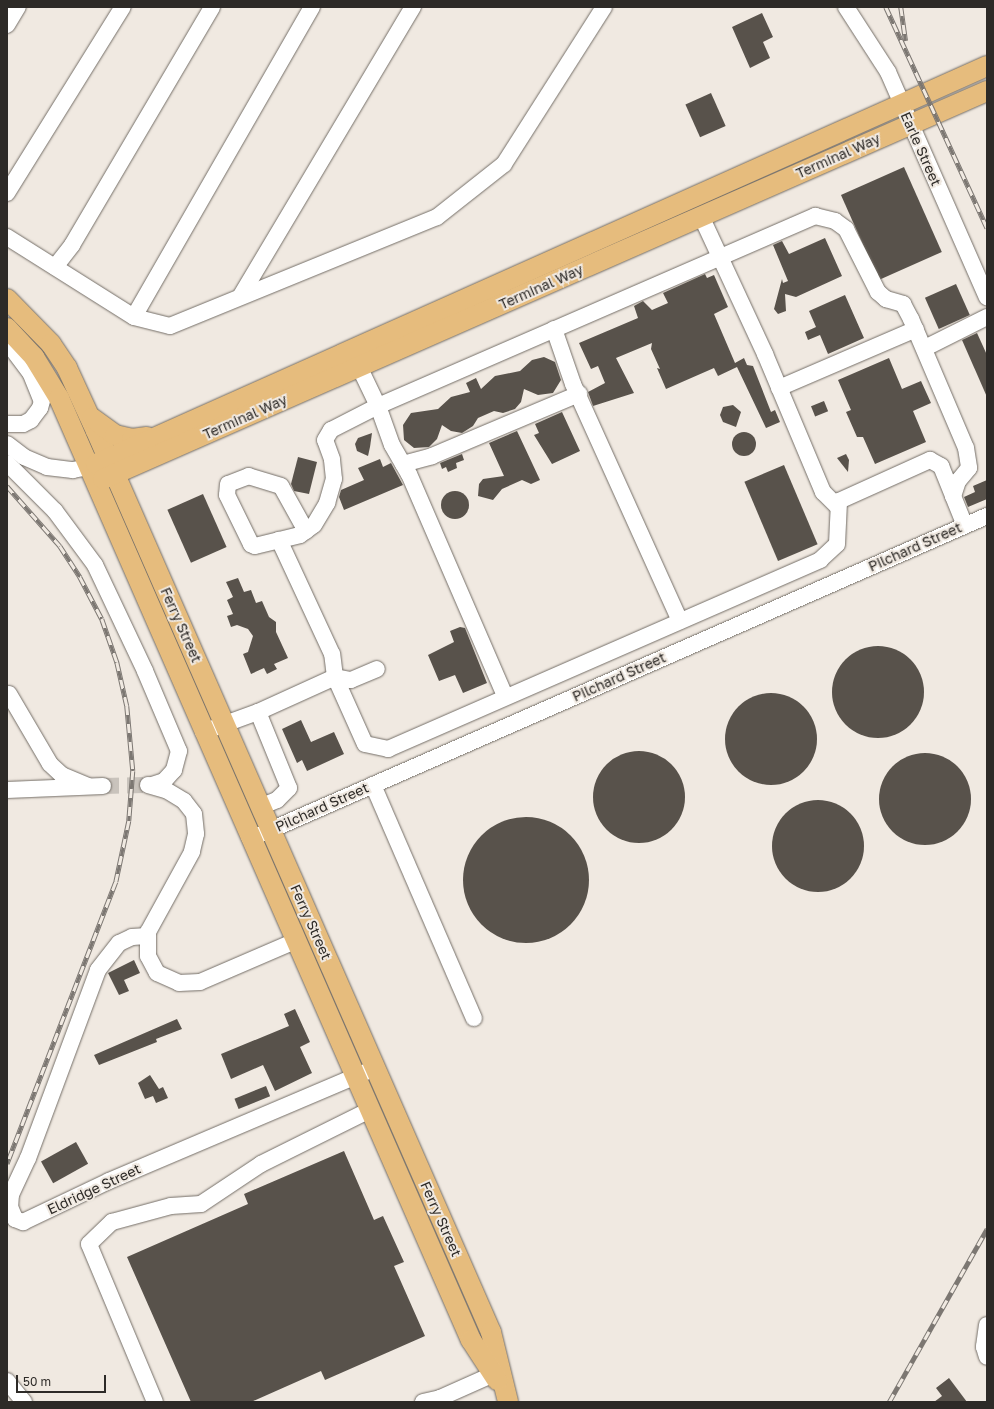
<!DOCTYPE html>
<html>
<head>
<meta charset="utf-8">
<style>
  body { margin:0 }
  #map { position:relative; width:994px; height:1409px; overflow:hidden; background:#f0e9e1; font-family:"Golos Text",sans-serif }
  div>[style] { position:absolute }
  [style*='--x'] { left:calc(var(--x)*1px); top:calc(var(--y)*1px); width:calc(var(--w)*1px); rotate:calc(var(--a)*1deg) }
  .building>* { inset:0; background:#58524b; transform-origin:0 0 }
  .round { border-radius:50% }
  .minor-tunnel>* { height:16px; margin-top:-8px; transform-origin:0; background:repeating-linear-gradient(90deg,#c9c3bc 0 16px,transparent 0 24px) }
  .roads { filter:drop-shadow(0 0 1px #746e67) drop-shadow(0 0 1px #746e67) }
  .minor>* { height:16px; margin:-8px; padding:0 8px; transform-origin:8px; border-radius:8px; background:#fff }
  .major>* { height:20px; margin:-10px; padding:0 10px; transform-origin:10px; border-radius:10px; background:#e6bc7d }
  .rail>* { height:4.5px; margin-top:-2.25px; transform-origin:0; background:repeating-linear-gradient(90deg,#f0e9e1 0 9px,#7c7772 0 18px); box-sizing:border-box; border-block:1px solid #7c7772 }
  span { translate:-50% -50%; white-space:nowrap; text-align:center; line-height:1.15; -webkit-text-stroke:4px #f0e9e1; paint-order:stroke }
  .street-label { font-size:14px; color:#2d2a27 }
  .frame { position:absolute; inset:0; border:8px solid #2d2a27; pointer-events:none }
  .scale { position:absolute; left:16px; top:1375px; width:90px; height:18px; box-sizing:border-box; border:2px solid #2d2a27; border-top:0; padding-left:5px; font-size:12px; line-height:14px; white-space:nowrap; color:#2d2a27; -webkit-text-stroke:3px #f0e9e1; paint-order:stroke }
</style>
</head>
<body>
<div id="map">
  <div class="building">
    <i style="clip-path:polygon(762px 13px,773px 37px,763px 42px,770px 58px,750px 68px,732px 27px)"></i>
    <i style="left:711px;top:93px;width:36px;height:28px;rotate:66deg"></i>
    <i style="left:904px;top:167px;width:93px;height:69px;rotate:66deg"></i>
    <i style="clip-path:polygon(825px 238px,842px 276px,796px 297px,785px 294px,786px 311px,778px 314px,774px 309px,782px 279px,783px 283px,788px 281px,773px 245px,782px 241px,789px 254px)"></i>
    <i style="clip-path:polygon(705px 274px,707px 278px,714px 275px,728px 307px,714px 314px,735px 363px,744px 358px,747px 365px,753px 366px,771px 412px,775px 410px,780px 422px,766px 428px,737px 367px,718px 376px,714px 368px,666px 389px,657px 368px,660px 369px,651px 349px,652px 343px,616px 358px,634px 393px,593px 406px,588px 392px,605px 383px,598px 366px,591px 369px,579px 343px,638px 318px,634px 306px,643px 301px,652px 310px,668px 303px,663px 293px)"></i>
    <i style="left:956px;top:284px;width:34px;height:34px;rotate:66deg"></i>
    <i style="clip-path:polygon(845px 295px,864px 338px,828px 354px,820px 335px,808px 340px,805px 332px,816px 327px,809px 311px)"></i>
    <i style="clip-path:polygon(977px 333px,987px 355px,987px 397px,962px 340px)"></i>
    <i style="clip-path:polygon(544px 357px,555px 362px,561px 380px,553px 393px,538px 395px,524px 389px,521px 402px,515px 409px,503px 413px,494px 411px,478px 418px,473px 426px,462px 433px,451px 431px,442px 425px,437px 439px,429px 447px,414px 448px,404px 440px,403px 425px,411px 413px,438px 409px,451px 397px,470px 392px,466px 383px,476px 378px,481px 389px,495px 376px,520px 371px,532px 360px)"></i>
    <i style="clip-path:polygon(889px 358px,902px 389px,921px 381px,931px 403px,913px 411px,926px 442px,875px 464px,863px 437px,857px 437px,846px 412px,851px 410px,838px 380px)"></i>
    <i style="left:824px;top:401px;width:11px;height:14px;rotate:68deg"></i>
    <i style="clip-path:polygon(733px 405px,741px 412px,736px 427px,723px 422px,720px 415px,723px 407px)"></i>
    <i style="clip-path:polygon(562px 412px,580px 451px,552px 464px,534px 435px,539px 433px,535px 424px)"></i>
    <i style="clip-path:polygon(517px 431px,540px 480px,531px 484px,522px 480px,502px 489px,493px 500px,478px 496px,479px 484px,483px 479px,504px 476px,489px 443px)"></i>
    <i class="round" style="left:732px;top:432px;width:24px;height:24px"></i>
    <i style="clip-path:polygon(372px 433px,370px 447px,368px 456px,357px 451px,355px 444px,358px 438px)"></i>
    <i style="clip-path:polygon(462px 454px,464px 460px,456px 463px,457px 468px,448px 472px,446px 467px,442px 469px,440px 463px)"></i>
    <i style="clip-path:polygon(846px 454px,849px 460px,848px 472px,837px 458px)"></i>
    <i style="clip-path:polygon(298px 457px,317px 462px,309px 494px,294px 491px,291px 484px)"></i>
    <i style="clip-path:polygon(380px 459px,383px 467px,391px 463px,403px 485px,344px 510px,339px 497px,341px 490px,364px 480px,358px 468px)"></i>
    <i style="left:784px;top:465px;width:86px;height:43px;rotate:67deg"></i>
    <i style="clip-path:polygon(987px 480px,987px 499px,968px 507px,964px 497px,975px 492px,973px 486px)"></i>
    <i class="round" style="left:441px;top:491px;width:28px;height:28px"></i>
    <i style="left:203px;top:494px;width:58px;height:39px;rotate:66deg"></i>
    <i style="clip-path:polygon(238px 578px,244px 592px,251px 590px,256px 603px,262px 601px,269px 617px,276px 622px,276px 632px,288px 658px,274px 664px,277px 669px,267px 674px,264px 668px,251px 674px,243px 654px,248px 652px,253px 636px,248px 629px,237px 625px,231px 627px,227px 616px,233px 614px,227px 600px,233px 597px,226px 582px)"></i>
    <i style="clip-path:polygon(460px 627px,465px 628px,487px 683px,463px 693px,455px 675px,439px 681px,428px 655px,454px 642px,450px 631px)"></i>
    <i class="round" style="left:832px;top:646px;width:92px;height:92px"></i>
    <i class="round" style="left:725px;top:693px;width:92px;height:92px"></i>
    <i style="clip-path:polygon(301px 720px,311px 742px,334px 732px,344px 754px,307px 771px,302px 760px,297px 763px,282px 729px)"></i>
    <i class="round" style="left:593px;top:751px;width:92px;height:92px"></i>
    <i class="round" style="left:879px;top:753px;width:92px;height:92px"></i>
    <i class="round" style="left:772px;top:800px;width:92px;height:92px"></i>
    <i class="round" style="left:463px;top:817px;width:126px;height:126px"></i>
    <i style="clip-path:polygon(134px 960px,140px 973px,124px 980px,129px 991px,119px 995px,108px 973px)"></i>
    <i style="clip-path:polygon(295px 1009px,310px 1042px,300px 1047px,312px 1073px,275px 1091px,263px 1065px,231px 1079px,221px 1054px,289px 1026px,284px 1014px)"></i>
    <i style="clip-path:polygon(177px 1019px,182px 1029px,156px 1039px,157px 1042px,99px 1065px,94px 1055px)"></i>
    <i style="clip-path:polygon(150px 1075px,159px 1089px,163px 1087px,168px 1098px,156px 1103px,153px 1096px,145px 1099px,138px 1083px)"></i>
    <i style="left:266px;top:1086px;width:11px;height:34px;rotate:68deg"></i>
    <i style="left:76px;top:1142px;width:25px;height:40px;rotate:61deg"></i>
    <i style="clip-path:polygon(344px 1151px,374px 1220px,383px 1216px,404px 1262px,394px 1266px,425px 1336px,325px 1380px,321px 1371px,251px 1402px,191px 1402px,127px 1257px,248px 1204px,244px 1194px)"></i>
    <i style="clip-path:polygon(949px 1378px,967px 1402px,934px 1402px,942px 1396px,936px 1388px)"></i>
  </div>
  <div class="minor-tunnel">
    <i style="--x:103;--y:786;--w:42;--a:-1.4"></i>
  </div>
  <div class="roads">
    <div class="minor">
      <i style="--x:312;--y:7;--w:357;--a:119.9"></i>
      <i style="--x:134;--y:317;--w:37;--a:14"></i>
      <i style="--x:170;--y:326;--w:288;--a:-22.2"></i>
      <i style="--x:437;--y:217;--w:85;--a:-38.3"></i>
      <i style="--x:504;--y:164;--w:186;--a:-57.5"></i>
      <i style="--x:846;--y:7;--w:77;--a:57.1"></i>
      <i style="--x:888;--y:72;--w:246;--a:66.3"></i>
      <i style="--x:7;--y:25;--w:21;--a:-59"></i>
      <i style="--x:7;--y:193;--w:219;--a:-58.1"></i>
      <i style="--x:701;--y:216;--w:152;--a:65.1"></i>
      <i style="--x:765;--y:354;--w:150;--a:67.2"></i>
      <i style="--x:823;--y:492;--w:21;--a:45"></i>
      <i style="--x:7;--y:237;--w:150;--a:32.2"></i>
      <i style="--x:55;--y:267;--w:28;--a:-52"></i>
      <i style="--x:72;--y:245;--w:276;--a:-59.5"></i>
      <i style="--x:240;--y:297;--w:338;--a:-59.2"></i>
      <i style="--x:554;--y:329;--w:58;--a:70.9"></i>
      <i style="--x:573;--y:384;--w:260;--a:65.7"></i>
      <i style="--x:7;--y:342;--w:38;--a:53"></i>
      <i style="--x:30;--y:372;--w:31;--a:68"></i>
      <i style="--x:42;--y:401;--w:7;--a:106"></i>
      <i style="--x:40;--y:408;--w:15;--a:127"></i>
      <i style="--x:31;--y:420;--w:9;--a:153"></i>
      <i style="--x:23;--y:424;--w:16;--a:180"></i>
      <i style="--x:925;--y:348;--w:69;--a:-26.6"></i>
      <i style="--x:354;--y:356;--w:55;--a:64.4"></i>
      <i style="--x:378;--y:406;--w:41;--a:70.3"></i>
      <i style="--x:392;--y:445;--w:34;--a:60"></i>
      <i style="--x:409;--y:474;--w:242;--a:66.6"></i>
      <i style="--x:779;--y:388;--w:149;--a:-23.3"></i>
      <i style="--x:7;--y:444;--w:21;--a:37"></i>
      <i style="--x:24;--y:457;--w:25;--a:23"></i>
      <i style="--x:47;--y:467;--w:26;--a:7"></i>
      <i style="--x:73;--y:470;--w:16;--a:-11"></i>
      <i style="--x:7;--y:463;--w:68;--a:45"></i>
      <i style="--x:55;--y:511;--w:67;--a:53.5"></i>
      <i style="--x:95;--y:565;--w:117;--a:64.7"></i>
      <i style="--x:145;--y:671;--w:87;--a:67"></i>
      <i style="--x:179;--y:751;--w:20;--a:105"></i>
      <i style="--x:174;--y:770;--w:15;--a:132"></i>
      <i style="--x:164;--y:781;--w:13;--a:162"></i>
      <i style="--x:403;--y:464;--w:30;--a:-15"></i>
      <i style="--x:432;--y:456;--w:160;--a:-22.9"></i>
      <i style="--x:306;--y:531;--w:51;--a:-119.1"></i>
      <i style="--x:281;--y:486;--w:34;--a:-163"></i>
      <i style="--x:249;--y:476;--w:22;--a:159"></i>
      <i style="--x:228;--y:484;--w:11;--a:95"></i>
      <i style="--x:227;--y:495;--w:55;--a:63.9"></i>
      <i style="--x:251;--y:544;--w:4;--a:27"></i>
      <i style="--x:255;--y:546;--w:46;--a:-13.7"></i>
      <i style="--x:300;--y:535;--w:17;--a:-36"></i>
      <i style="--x:314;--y:525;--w:26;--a:-59"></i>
      <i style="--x:327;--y:503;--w:25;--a:-74"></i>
      <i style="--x:334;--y:479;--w:20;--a:-96"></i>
      <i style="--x:332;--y:459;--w:20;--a:-110"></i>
      <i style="--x:325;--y:440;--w:12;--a:-59"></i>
      <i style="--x:331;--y:430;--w:53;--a:-27.1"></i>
      <i style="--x:378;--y:406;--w:477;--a:-23.5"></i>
      <i style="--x:815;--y:216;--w:21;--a:14"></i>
      <i style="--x:835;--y:221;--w:14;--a:36"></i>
      <i style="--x:846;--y:229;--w:71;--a:63.1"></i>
      <i style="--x:878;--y:292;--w:11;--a:41"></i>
      <i style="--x:886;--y:299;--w:18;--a:16"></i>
      <i style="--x:903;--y:304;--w:17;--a:62"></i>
      <i style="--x:911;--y:319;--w:140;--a:66.9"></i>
      <i style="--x:966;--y:448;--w:20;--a:81"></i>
      <i style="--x:969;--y:468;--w:17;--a:130"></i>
      <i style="--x:958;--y:481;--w:16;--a:108"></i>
      <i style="--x:953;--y:496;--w:32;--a:68"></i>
      <i style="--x:335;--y:677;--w:73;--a:65.9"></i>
      <i style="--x:365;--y:744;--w:24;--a:12"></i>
      <i style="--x:388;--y:749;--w:472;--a:-23.6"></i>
      <i style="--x:820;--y:560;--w:23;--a:-43"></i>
      <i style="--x:837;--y:544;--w:43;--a:-87.3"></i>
      <i style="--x:839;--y:501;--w:100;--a:-24.3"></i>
      <i style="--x:930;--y:460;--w:13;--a:29"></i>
      <i style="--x:941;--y:466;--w:32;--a:68"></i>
      <i style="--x:335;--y:677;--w:16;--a:11"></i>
      <i style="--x:351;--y:680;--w:28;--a:-23"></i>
      <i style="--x:9;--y:694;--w:81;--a:59.6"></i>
      <i style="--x:50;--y:764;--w:16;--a:43"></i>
      <i style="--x:62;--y:775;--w:28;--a:23"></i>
      <i style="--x:258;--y:712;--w:82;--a:67.8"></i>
      <i style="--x:289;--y:788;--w:17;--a:135"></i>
      <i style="--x:277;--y:800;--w:18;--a:158"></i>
      <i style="--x:203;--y:732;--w:59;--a:-20"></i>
      <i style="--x:258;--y:712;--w:85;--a:-24.4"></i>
      <i style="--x:335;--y:677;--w:23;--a:-97"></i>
      <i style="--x:332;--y:654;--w:126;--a:-114.9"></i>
      <i style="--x:148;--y:785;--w:19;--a:16"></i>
      <i style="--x:166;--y:790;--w:21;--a:31"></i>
      <i style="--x:184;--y:801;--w:16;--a:52"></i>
      <i style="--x:194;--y:814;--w:20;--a:84"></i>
      <i style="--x:196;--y:834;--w:18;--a:103"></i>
      <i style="--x:192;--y:852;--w:91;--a:118.8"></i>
      <i style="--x:148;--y:932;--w:24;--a:90"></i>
      <i style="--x:148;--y:956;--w:19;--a:62"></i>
      <i style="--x:157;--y:973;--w:24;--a:24"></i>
      <i style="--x:179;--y:983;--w:21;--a:-3"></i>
      <i style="--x:200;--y:982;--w:103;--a:-23.3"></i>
      <i style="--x:373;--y:785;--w:254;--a:66.6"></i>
      <i style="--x:7;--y:790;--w:96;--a:-2.4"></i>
      <i style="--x:250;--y:839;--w:805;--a:-23.67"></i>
      <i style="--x:147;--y:936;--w:15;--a:176"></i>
      <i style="--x:132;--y:937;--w:14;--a:155"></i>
      <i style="--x:119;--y:943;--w:34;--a:128"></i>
      <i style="--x:98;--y:970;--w:201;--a:110.4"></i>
      <i style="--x:28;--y:1158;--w:40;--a:115"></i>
      <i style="--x:11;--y:1194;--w:13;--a:94"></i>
      <i style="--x:10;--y:1207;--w:13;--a:67"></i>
      <i style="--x:15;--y:1219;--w:9;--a:21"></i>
      <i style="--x:23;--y:1222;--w:95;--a:-25.5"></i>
      <i style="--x:109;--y:1181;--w:289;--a:-23"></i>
      <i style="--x:987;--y:1325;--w:22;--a:98"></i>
      <i style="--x:984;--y:1347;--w:10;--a:73"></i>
      <i style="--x:7;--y:1381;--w:27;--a:51"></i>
      <i style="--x:155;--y:1402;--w:171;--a:-112.7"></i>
      <i style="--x:89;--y:1244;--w:32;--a:-44"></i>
      <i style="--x:112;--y:1222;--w:61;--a:-15.2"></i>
      <i style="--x:171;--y:1206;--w:30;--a:-4"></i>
      <i style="--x:201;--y:1204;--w:72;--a:-33.7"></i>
      <i style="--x:261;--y:1164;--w:122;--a:-26.4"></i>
      <i style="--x:423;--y:1402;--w:17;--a:-13"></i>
      <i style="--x:441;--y:1402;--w:4;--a:-104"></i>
      <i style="--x:440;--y:1398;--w:59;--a:-24"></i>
    </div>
    <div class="major">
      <i style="--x:7;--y:299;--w:63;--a:45.6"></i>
      <i style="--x:51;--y:344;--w:29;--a:56"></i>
      <i style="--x:67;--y:368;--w:69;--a:65.3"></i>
      <i style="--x:96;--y:431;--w:984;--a:66.33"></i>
      <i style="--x:491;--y:1332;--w:72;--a:76.3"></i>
      <i style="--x:7;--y:328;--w:40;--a:47"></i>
      <i style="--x:34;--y:357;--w:48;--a:58.6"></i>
      <i style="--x:59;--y:398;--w:1028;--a:66.38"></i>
      <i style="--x:471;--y:1340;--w:48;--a:57"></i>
      <i style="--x:92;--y:418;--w:29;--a:36"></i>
      <i style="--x:115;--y:435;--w:17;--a:13"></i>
      <i style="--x:132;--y:439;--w:15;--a:-8"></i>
      <i style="--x:96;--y:464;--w:976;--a:-24.07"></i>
      <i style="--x:103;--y:479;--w:965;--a:-23.7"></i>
    </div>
  </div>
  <div class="rail">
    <i style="--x:886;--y:7;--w:243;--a:65.4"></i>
    <i style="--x:901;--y:7;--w:34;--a:82"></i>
    <i style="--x:7;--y:486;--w:80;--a:48.5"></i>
    <i style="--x:60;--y:546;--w:37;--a:57"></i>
    <i style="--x:80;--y:577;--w:47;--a:62.4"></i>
    <i style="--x:102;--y:619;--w:46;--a:70.8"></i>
    <i style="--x:117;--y:662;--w:45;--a:77.2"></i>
    <i style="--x:127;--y:706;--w:65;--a:84.7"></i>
    <i style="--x:133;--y:771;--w:50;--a:94.6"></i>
    <i style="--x:129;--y:821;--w:62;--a:102"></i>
    <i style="--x:116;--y:882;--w:302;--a:111.1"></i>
    <i style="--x:889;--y:1402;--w:199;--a:-60.5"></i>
  </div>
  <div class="street-label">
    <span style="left:921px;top:149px;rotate:66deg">Earle Street</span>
    <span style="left:838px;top:156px;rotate:-24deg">Terminal Way</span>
    <span style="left:541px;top:287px;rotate:-24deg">Terminal Way</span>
    <span style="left:245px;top:417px;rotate:-24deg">Terminal Way</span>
    <span style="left:915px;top:547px;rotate:-24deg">Pilchard Street</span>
    <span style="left:181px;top:625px;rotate:66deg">Ferry Street</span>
    <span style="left:619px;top:677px;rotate:-24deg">Pilchard Street</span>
    <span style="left:322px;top:807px;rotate:-24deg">Pilchard Street</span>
    <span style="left:311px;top:922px;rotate:66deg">Ferry Street</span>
    <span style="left:94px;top:1189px;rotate:-25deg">Eldridge Street</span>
    <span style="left:441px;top:1219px;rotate:66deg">Ferry Street</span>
  </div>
  <div class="frame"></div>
  <div class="scale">50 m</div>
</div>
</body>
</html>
